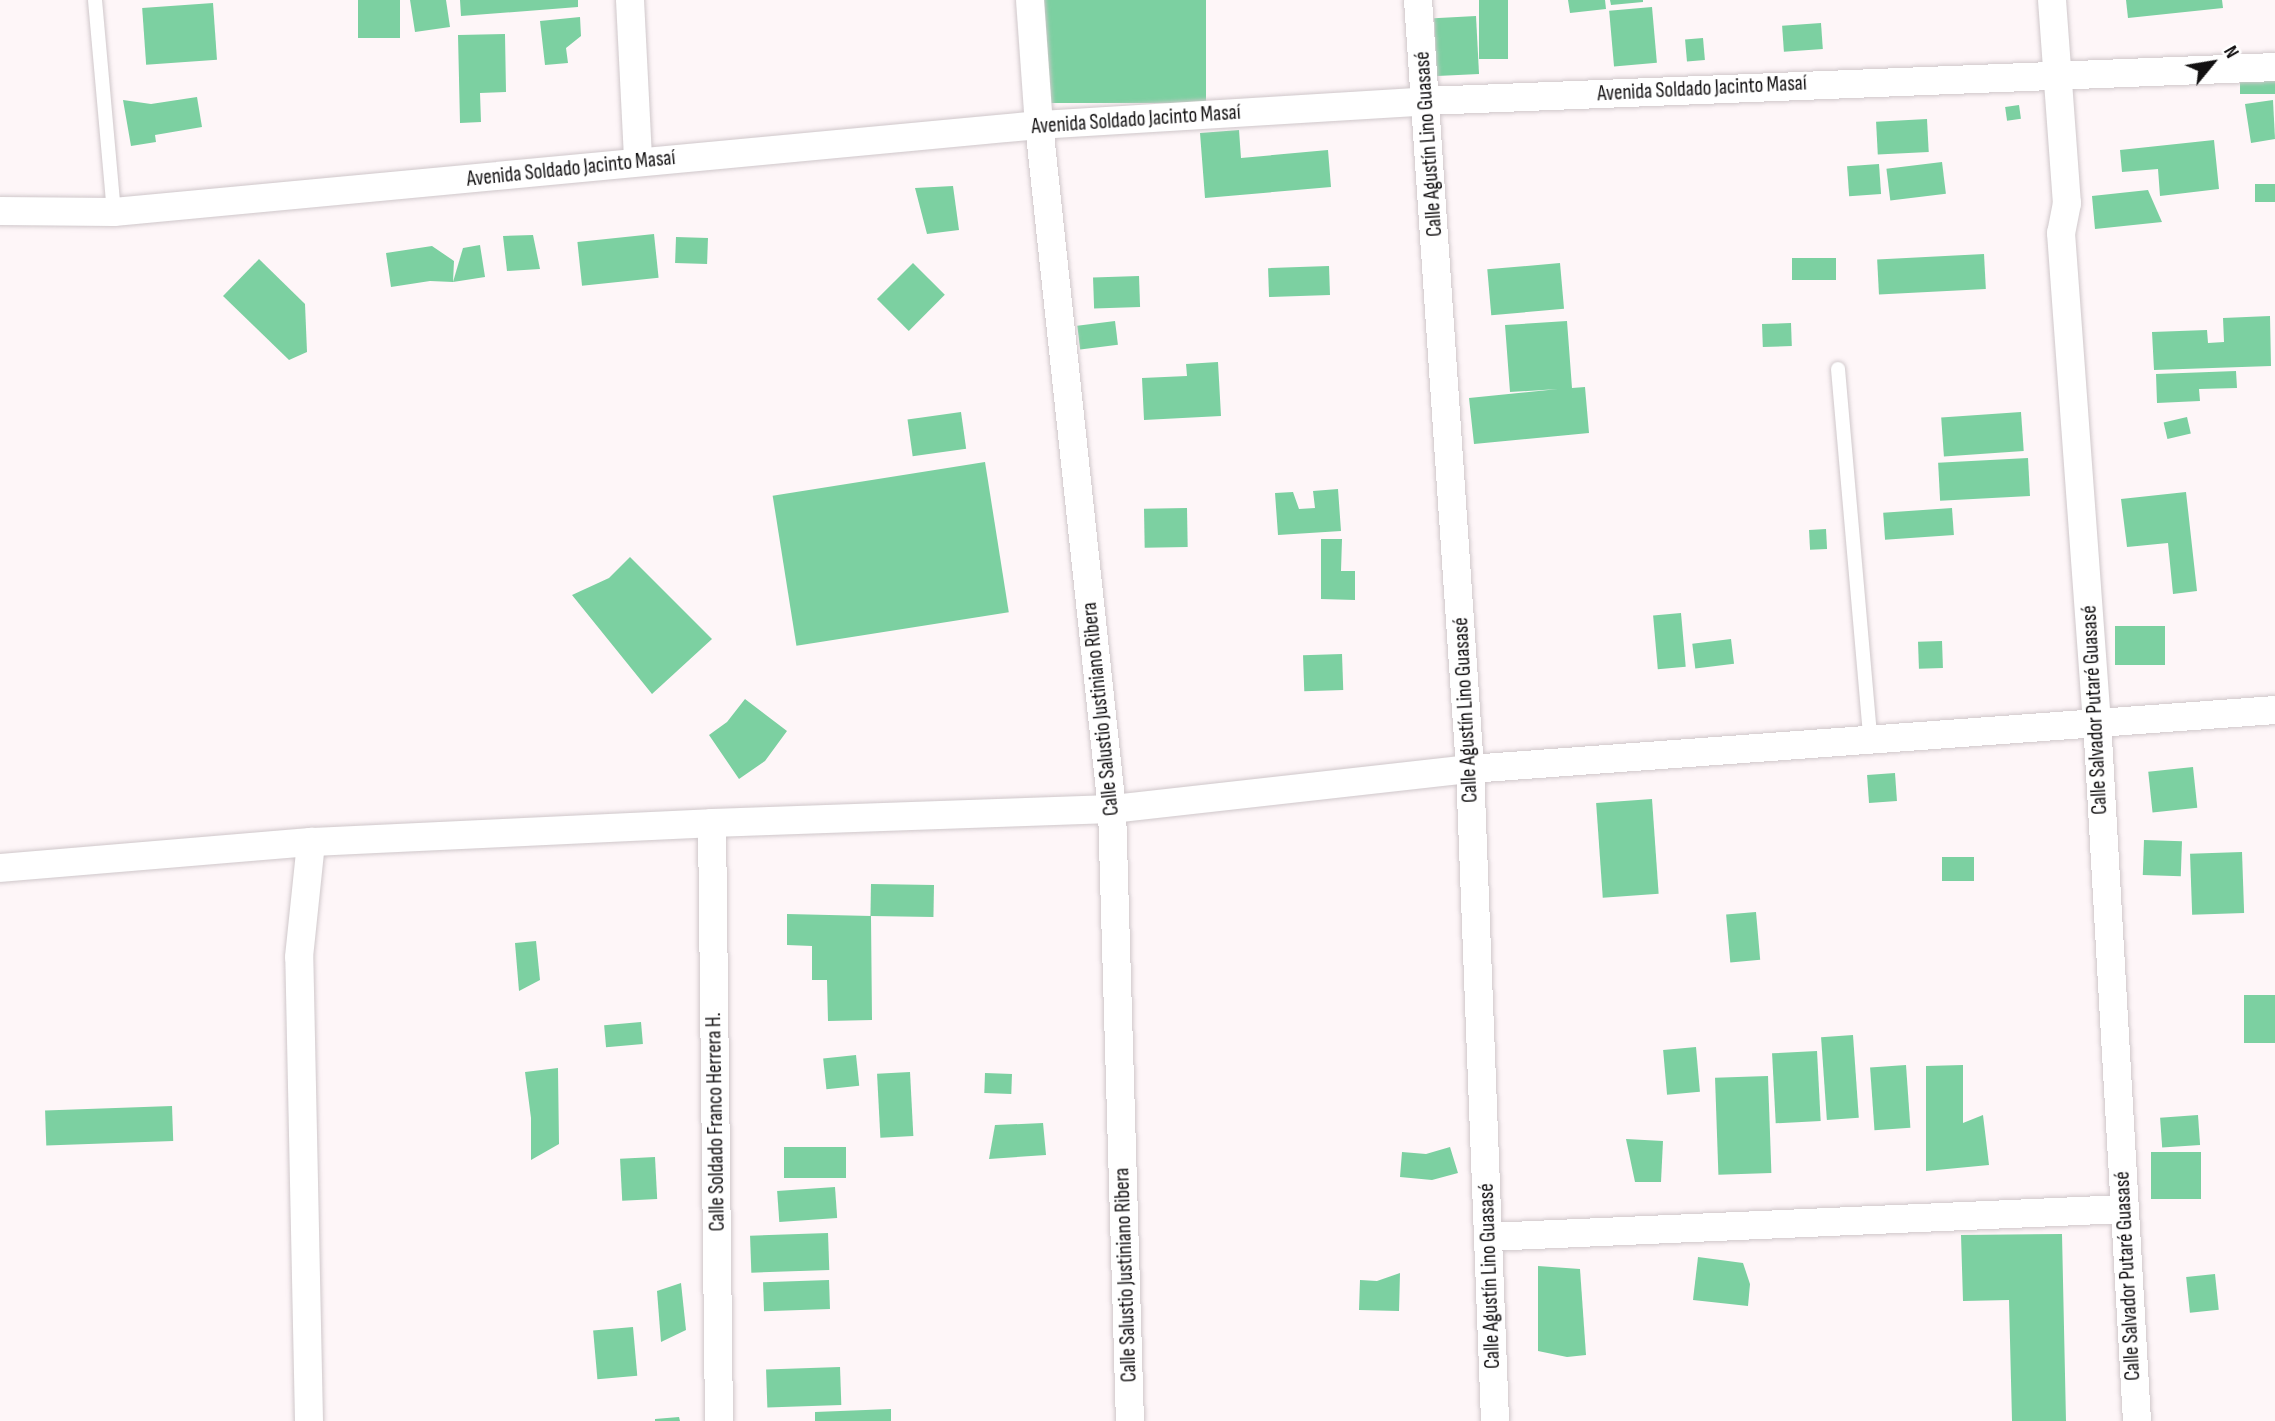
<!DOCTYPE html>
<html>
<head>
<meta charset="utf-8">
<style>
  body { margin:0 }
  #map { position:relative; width:2275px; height:1421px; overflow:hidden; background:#fef6f8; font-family:"Sofia Sans Condensed",sans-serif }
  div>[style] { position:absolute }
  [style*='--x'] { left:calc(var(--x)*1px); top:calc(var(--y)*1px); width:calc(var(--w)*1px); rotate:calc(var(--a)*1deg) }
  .building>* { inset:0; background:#7cd0a1; transform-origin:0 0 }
  .roads { filter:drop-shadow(0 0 2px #cfc7ca) drop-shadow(0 0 2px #cfc7ca) }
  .lane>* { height:14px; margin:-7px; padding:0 7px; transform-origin:7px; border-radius:7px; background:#fff }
  .street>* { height:28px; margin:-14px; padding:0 14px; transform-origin:14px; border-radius:14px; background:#fff }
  span { translate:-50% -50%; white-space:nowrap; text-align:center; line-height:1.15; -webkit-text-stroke:5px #fff; paint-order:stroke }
  .street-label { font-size:21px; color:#121011 }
  .north { position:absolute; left:2177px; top:28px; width:70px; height:70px; -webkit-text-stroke:5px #fff; paint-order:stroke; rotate:60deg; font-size:19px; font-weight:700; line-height:28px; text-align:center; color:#121011 }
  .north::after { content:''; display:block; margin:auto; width:24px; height:32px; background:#121011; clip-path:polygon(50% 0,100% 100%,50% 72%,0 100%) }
</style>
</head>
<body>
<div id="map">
  <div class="building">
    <i style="left:358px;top:0;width:42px;height:38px"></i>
    <i style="clip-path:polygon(410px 0,446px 0,450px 27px,415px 32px)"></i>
    <i style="clip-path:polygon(460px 0,578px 0,578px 7px,461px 16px)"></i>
    <i style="left:1032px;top:0;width:174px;height:103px"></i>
    <i style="left:1479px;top:0;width:29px;height:59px"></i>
    <i style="clip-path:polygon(1568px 0,1605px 0,1606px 9px,1570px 13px)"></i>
    <i style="clip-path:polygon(1610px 0,1643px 0,1643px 2px,1611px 5px)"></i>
    <i style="clip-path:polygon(2126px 0,2222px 0,2223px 8px,2128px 18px)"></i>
    <i style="left:213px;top:3px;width:57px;height:71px;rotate:86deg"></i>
    <i style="left:1652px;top:7px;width:56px;height:43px;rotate:85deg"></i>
    <i style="left:1476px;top:16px;width:58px;height:42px;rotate:87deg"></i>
    <i style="clip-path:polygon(580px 17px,581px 36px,566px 48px,568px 63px,545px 65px,540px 21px)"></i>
    <i style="left:1821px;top:23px;width:26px;height:39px;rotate:86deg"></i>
    <i style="clip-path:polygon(505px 34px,506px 92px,480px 93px,481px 122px,460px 123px,458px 35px)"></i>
    <i style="left:1703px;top:38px;width:22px;height:18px;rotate:85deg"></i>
    <i style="left:2275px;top:77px;width:17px;height:35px;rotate:90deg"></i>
    <i style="clip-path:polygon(197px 97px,202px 127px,155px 135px,156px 142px,131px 146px,123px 100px,151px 104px)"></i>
    <i style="clip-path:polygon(2273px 100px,2275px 139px,2251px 143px,2245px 104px)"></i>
    <i style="left:2019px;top:105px;width:14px;height:14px;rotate:82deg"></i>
    <i style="left:1927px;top:119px;width:33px;height:51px;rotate:87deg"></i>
    <i style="clip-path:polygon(1239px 130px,1241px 158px,1328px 150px,1331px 187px,1205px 198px,1200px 133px)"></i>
    <i style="clip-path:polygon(2214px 140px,2219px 189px,2160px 196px,2158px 169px,2122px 172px,2120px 150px)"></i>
    <i style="left:1942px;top:162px;width:32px;height:56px;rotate:83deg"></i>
    <i style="left:1879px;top:164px;width:30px;height:32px;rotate:86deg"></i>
    <i style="left:2275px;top:184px;width:18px;height:20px;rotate:90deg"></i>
    <i style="clip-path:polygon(953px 186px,959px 230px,927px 234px,915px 188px)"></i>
    <i style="clip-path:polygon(2148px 190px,2162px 222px,2095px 229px,2092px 196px)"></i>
    <i style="left:654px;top:234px;width:44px;height:77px;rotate:84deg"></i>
    <i style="clip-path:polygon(533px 235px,540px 269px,507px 271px,503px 236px)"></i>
    <i style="left:676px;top:237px;width:32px;height:26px;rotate:2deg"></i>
    <i style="clip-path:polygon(480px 245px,485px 277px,453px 282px,463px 248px)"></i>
    <i style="clip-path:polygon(432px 246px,454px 261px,453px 282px,430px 281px,391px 287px,386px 253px)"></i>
    <i style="left:1984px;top:254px;width:35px;height:107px;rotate:87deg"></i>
    <i style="left:1792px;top:258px;width:44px;height:22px"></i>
    <i style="clip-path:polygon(259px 259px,305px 304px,307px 352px,289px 360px,223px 296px)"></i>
    <i style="left:913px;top:263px;width:45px;height:51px;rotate:45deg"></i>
    <i style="left:1560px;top:263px;width:46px;height:73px;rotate:85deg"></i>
    <i style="left:1329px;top:266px;width:29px;height:61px;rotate:88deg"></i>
    <i style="left:1139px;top:276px;width:31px;height:46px;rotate:88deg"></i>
    <i style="clip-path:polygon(2270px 316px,2271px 366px,2154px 370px,2152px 332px,2207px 330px,2208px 343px,2224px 342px,2223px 318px)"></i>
    <i style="left:1115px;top:321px;width:24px;height:38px;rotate:83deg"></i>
    <i style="clip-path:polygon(1567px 321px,1572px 388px,1585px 387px,1589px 433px,1474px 444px,1469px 398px,1558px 389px,1510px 392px,1505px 325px)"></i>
    <i style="left:1791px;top:323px;width:23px;height:29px;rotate:88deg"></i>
    <i style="clip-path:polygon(1218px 362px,1221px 416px,1144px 420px,1142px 378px,1187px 376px,1186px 364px)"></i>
    <i style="clip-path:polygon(2236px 371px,2237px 388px,2199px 389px,2200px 401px,2157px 403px,2156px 374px)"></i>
    <i style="left:961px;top:412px;width:37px;height:54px;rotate:82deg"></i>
    <i style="left:2021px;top:412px;width:39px;height:80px;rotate:86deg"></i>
    <i style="left:2187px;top:417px;width:17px;height:24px;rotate:77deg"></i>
    <i style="left:2028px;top:458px;width:38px;height:90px;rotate:87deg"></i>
    <i style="left:985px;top:462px;width:152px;height:215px;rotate:81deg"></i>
    <i style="clip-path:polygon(1338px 489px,1341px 531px,1278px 535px,1275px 493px,1293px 492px,1299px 509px,1315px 508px,1313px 491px)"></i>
    <i style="clip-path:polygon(2186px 492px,2197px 591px,2173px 594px,2168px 543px,2127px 547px,2121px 499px)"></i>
    <i style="left:1187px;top:508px;width:39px;height:43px;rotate:89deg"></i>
    <i style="left:1952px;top:508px;width:27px;height:69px;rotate:86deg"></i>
    <i style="left:1826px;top:529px;width:20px;height:17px;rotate:87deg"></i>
    <i style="clip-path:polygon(1321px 539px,1342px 539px,1341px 571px,1355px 571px,1355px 600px,1321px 599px)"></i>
    <i style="clip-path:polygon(630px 557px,712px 639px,652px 694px,572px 595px,609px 578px)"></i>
    <i style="left:1681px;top:613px;width:54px;height:28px;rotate:85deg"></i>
    <i style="left:2115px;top:626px;width:50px;height:39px"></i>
    <i style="left:1731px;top:639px;width:25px;height:39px;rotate:83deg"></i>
    <i style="left:1942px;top:641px;width:27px;height:24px;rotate:88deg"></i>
    <i style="left:1342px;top:654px;width:36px;height:39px;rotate:88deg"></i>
    <i style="clip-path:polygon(745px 699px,787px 731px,765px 761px,739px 779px,709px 735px,727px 722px)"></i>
    <i style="left:2193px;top:767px;width:41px;height:45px;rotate:84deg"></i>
    <i style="left:1895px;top:773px;width:28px;height:28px;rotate:86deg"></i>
    <i style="left:1652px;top:799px;width:95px;height:56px;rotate:86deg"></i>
    <i style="left:2144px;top:840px;width:38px;height:35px;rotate:2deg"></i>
    <i style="left:2242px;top:852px;width:61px;height:52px;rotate:88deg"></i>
    <i style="left:1942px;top:857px;width:32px;height:24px"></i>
    <i style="left:871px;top:884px;width:63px;height:32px;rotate:1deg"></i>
    <i style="left:1756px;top:912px;width:48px;height:30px;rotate:85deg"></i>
    <i style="clip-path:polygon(787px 914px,871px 916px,872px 1020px,828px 1021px,827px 980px,812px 980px,812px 946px,787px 945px)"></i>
    <i style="clip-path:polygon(536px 941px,540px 980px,519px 991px,515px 943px)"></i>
    <i style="left:2244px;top:995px;width:31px;height:48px"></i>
    <i style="left:641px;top:1022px;width:22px;height:37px;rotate:85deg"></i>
    <i style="left:1853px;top:1035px;width:83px;height:32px;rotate:86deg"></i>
    <i style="left:1696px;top:1047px;width:45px;height:33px;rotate:85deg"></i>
    <i style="left:1817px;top:1051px;width:70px;height:45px;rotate:87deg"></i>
    <i style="left:856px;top:1055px;width:31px;height:33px;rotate:84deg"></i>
    <i style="left:1906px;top:1065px;width:63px;height:36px;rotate:86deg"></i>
    <i style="clip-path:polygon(1963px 1065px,1963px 1123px,1983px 1115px,1989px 1165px,1926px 1171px,1926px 1066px)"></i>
    <i style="clip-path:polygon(558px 1068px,559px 1144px,531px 1160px,531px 1118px,525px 1072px)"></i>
    <i style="left:910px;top:1072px;width:64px;height:33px;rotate:87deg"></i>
    <i style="left:985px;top:1073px;width:27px;height:20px;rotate:2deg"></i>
    <i style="left:1768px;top:1076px;width:97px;height:53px;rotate:88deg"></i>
    <i style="left:172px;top:1106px;width:35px;height:127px;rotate:88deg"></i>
    <i style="left:2198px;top:1115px;width:30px;height:38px;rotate:86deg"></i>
    <i style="clip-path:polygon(1043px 1123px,1046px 1155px,989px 1159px,995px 1125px)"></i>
    <i style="clip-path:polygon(1626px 1139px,1663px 1141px,1661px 1182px,1635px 1182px)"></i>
    <i style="left:784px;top:1147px;width:62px;height:31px"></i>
    <i style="clip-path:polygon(1450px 1147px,1458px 1173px,1432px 1180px,1400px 1177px,1402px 1152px,1426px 1154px)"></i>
    <i style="left:2151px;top:1152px;width:50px;height:47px"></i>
    <i style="left:655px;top:1157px;width:42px;height:35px;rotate:87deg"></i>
    <i style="left:835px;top:1187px;width:31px;height:58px;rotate:86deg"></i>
    <i style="left:828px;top:1233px;width:37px;height:78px;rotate:88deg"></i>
    <i style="clip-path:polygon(2062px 1234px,2066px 1421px,2012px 1421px,2009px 1300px,1963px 1301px,1961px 1235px)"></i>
    <i style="clip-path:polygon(1698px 1257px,1743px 1263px,1750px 1284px,1748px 1306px,1693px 1300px)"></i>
    <i style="clip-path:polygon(1538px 1266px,1580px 1269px,1586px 1355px,1567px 1357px,1538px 1351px)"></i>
    <i style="clip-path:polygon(1400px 1273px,1399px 1311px,1359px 1310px,1360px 1280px,1377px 1281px)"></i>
    <i style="left:2215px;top:1274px;width:36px;height:29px;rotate:84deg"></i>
    <i style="left:829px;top:1280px;width:29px;height:66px;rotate:88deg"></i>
    <i style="clip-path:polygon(681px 1283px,686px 1330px,661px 1342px,657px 1291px)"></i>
    <i style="left:633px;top:1327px;width:49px;height:40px;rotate:85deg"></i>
    <i style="left:840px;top:1367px;width:38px;height:74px;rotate:88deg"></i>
    <i style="clip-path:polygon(891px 1409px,891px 1421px,815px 1421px,815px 1412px)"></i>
    <i style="clip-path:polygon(679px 1417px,680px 1421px,655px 1421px,655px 1419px)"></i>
  </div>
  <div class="roads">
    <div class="lane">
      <i style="--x:95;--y:0;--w:213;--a:84.9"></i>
      <i style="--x:1838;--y:369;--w:370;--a:85"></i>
    </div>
    <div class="street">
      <i style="--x:630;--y:0;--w:160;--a:87.1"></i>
      <i style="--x:1030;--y:0;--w:125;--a:85.9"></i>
      <i style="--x:1039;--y:125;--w:688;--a:83.91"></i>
      <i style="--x:1112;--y:809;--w:612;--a:88.32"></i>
      <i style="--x:1418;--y:0;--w:771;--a:86.13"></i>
      <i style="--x:1470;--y:769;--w:652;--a:87.8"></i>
      <i style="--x:2052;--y:0;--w:204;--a:85.8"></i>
      <i style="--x:2067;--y:203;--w:31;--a:101"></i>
      <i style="--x:2061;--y:233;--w:489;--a:85.8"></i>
      <i style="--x:2097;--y:721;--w:701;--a:86.73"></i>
      <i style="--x:0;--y:211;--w:114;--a:0.5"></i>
      <i style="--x:114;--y:212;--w:929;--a:-5.37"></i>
      <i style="--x:1039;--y:125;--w:388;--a:-3.5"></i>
      <i style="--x:1426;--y:101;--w:850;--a:-2.29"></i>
      <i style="--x:712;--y:823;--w:598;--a:89.33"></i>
      <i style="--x:0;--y:868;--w:312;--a:-4.8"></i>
      <i style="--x:311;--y:842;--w:401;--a:-2.7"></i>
      <i style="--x:712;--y:823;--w:400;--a:-2"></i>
      <i style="--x:1112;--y:809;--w:360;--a:-6.4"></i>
      <i style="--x:1470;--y:769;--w:807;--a:-4.19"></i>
      <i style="--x:1488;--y:1237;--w:637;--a:-2.52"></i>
      <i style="--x:309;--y:1421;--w:464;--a:-91.2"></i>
      <i style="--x:299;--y:957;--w:116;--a:-84"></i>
    </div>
  </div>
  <div class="street-label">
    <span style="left:1702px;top:89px;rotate:-3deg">Avenida Soldado Jacinto Masaí</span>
    <span style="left:1136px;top:120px;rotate:-4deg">Avenida Soldado Jacinto Masaí</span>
    <span style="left:1429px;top:144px;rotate:-94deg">Calle Agustín Lino Guasasé</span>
    <span style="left:571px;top:169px;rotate:-6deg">Avenida Soldado Jacinto Masaí</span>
    <span style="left:1101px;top:709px;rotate:-96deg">Calle Salustio Justiniano Ribera</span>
    <span style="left:1466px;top:710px;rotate:-93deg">Calle Agustín Lino Guasasé</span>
    <span style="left:2095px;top:710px;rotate:-93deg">Calle Salvador Putaré Guasasé</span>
    <span style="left:716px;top:1122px;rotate:-91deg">Calle Soldado Franco Herrera H.</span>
    <span style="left:1126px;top:1275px;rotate:-92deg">Calle Salustio Justiniano Ribera</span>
    <span style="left:1490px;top:1276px;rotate:-92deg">Calle Agustín Lino Guasasé</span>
    <span style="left:2128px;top:1276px;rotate:-93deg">Calle Salvador Putaré Guasasé</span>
  </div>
  <div class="north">N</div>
</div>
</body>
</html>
